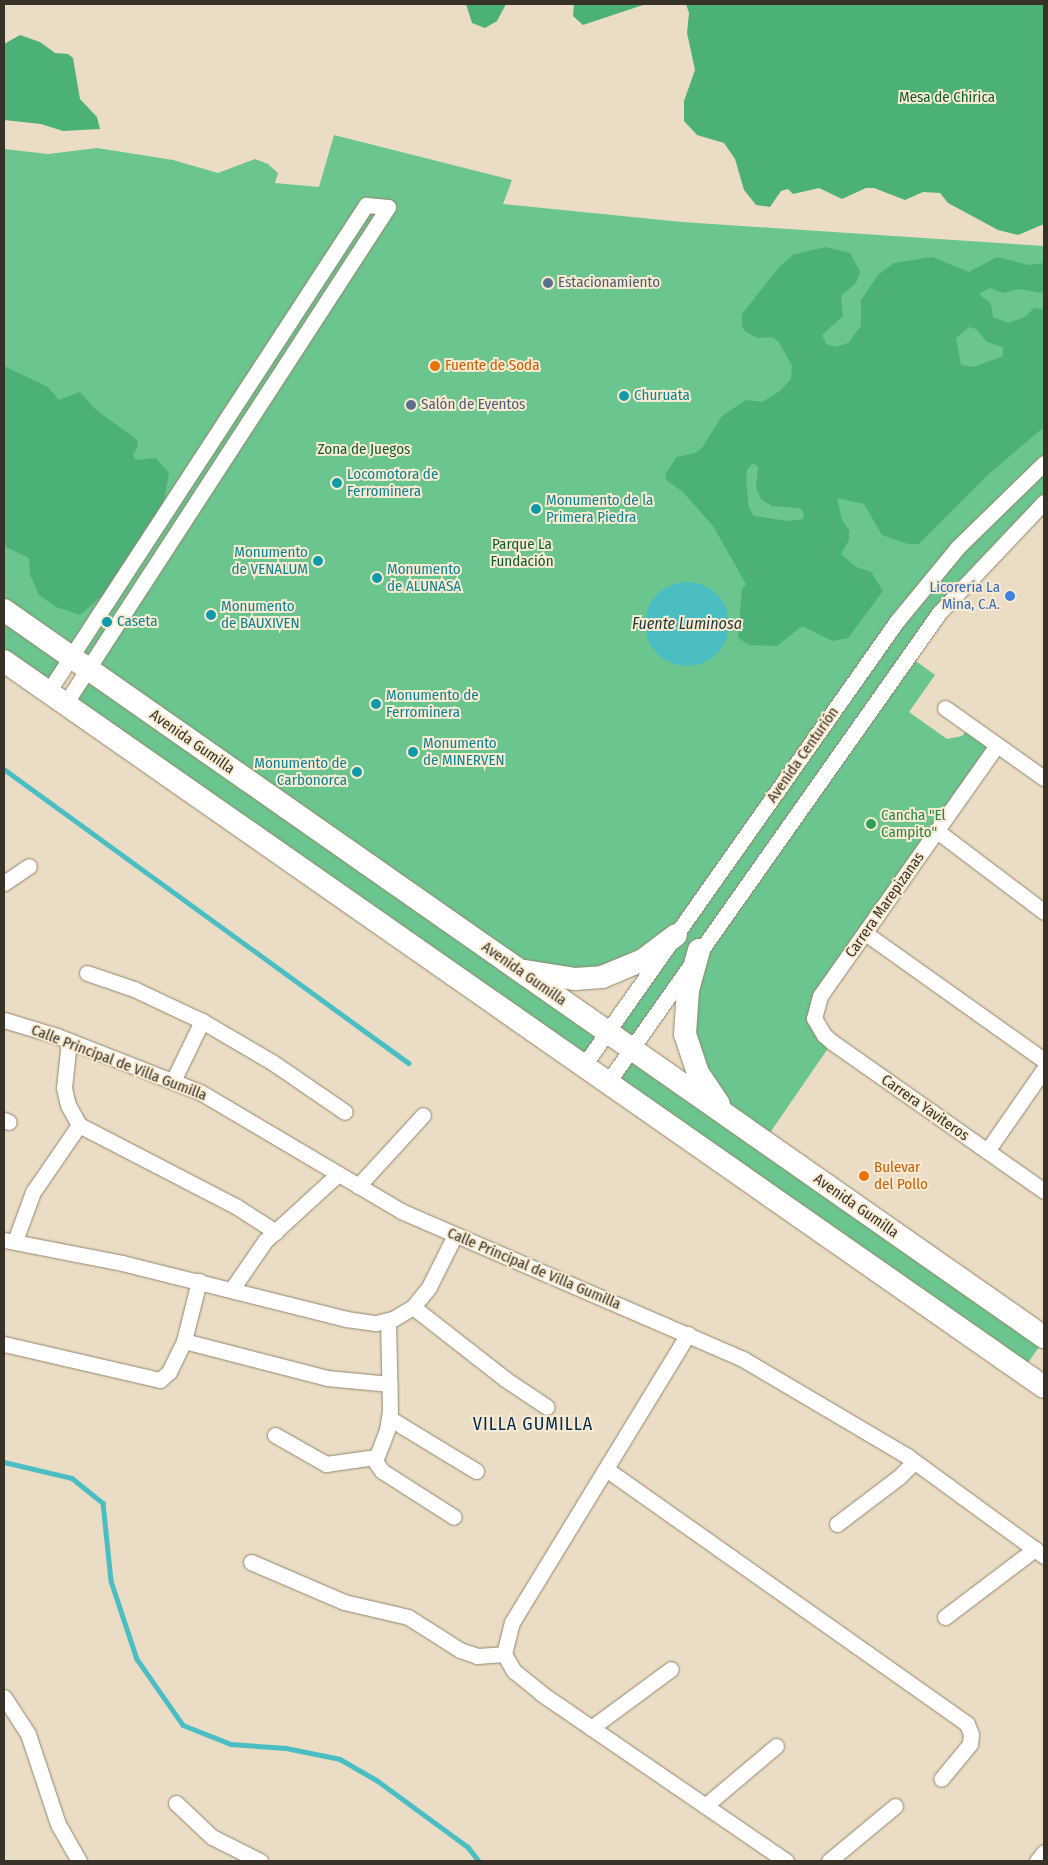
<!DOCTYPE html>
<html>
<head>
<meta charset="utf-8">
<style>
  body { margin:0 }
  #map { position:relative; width:1048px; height:1865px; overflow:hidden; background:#ebddc5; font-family:"Fira Sans Condensed",sans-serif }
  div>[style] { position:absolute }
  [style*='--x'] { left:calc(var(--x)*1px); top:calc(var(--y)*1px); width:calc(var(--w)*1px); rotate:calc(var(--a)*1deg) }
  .green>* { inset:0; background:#6bc58e; transform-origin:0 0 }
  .forest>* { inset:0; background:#4cb176 }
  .water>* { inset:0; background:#4bbec4 }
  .round { border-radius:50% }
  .stream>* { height:4.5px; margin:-2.25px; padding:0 2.25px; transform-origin:2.25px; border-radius:2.25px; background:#4bbec4 }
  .roads { filter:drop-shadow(0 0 1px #92856f) drop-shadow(0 0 1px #92856f) }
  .street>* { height:15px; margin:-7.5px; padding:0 7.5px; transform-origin:7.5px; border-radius:7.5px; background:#fff }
  .secondary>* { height:22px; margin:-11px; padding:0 11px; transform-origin:11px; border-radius:11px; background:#fff }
  .dots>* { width:14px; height:14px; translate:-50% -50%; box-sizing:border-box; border:2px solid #f9ebd2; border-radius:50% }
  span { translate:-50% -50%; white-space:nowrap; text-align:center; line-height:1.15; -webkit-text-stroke:4px #f9ebd2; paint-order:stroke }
  .park-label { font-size:15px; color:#0f5a34 }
  .service-label { font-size:15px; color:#4e5e75 }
  .left { translate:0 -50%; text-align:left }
  .food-label { font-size:15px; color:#c56008 }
  .culture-label { font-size:15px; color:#0d838f }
  .right { translate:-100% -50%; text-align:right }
  .shop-label { font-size:15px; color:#366cbe }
  .street-label { font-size:15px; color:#373128 }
  .leisure-label { font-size:15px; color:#27864d }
  .water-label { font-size:16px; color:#1f393a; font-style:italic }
  .quarter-label { font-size:18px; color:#002b4e; letter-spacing:1px }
  .frame { position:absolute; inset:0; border:5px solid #373128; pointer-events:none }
</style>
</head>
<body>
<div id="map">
  <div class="green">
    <i style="clip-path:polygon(334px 135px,512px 180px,503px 204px,682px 222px,1044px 246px,1044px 502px,968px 580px,631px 1048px,607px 1032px,674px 938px,643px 960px,547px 975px,4px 610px,4px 149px,48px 154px,97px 148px,173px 160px,218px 173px,255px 159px,268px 164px,278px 173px,275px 183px,319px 187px)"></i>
    <i style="clip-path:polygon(4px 614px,69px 658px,48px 690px,4px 659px)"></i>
    <i style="clip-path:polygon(909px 656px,935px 675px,909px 712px,947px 739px,962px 736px,970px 727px,995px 745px,813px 1006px,831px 1044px,765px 1140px,731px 1117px,693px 1055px,693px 975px)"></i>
    <i style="left:88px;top:671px;width:631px;height:38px;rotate:35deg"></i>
    <i style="left:631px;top:1051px;width:504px;height:37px;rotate:35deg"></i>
  </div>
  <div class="forest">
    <i style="clip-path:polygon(466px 4px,506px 4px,497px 21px,485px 28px,472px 23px)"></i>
    <i style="clip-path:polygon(574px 4px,646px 4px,583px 25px,573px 16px)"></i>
    <i style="clip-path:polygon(686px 4px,1044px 4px,1044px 224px,1018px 235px,998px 230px,974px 217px,948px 203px,940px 193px,923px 192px,905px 200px,874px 188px,866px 188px,842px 199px,819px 188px,793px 194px,788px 189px,781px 191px,770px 207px,756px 205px,744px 190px,735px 159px,724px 143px,697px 135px,684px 121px,684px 101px,695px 70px,687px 33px,689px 13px)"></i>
    <i style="clip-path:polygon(20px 35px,40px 42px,55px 53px,68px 54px,73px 58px,80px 99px,97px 117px,100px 129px,63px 131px,41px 124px,4px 120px,4px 44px)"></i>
    <i style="clip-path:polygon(evenodd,825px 247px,850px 253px,860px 272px,856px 283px,841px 296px,843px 316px,822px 335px,826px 344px,835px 347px,848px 343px,861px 326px,861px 300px,878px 275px,894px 263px,932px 257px,969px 272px,997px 257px,1029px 265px,1044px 263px,1044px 293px,1019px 289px,1003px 293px,990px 288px,979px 294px,991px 304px,993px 317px,1008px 323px,1025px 317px,1034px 308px,1044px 309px,1044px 427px,991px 472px,919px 544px,908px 544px,882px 535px,864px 504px,837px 498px,842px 520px,849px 530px,849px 540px,841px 554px,856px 567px,871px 572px,883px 591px,848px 638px,832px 641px,802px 626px,777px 646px,750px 645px,738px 638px,742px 589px,746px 584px,713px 526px,682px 491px,666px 480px,666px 473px,677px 457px,695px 453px,702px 448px,722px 416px,746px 400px,762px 402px,780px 391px,791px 379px,792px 366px,779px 342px,772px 337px,758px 338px,746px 332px,742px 327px,742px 314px,780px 266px,793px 255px,825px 247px,969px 327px,976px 329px,987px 342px,1003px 347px,1003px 356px,974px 367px,961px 365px,956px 338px,969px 327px,825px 247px,753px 463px,758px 467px,756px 487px,761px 499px,772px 506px,800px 508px,804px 513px,803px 519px,789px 521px,754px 516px,749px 508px,746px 481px,747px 470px,753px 463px)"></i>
    <i style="clip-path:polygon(4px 366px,48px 387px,59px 400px,80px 392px,95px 409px,137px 440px,138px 446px,133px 455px,136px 460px,156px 458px,169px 473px,163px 505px,105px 593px,80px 615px,56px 607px,39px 595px,30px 575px,29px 558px,4px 546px)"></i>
  </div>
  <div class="water">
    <i class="round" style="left:645px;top:582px;width:84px;height:84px"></i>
  </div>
  <div class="stream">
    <i style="--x:4;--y:769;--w:500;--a:36"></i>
    <i style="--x:4;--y:1462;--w:70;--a:13.2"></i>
    <i style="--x:72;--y:1478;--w:40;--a:39"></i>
    <i style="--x:103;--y:1503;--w:78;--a:84.1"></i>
    <i style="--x:111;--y:1581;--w:82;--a:71.6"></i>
    <i style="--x:137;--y:1659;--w:80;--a:55.1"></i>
    <i style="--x:183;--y:1725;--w:52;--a:21.6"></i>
    <i style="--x:231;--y:1744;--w:55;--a:4.2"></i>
    <i style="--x:286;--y:1748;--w:55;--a:11.5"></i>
    <i style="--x:340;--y:1759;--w:44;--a:30.1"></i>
    <i style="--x:378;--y:1781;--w:112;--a:36.3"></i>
    <i style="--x:468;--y:1847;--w:18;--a:52"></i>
  </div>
  <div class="roads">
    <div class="street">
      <i style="--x:48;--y:692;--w:582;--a:-56.86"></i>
      <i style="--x:366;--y:205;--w:22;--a:5"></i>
      <i style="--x:388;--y:207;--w:593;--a:123.02"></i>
      <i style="--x:945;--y:708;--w:121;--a:35.3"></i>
      <i style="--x:997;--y:745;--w:307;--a:125.2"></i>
      <i style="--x:820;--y:996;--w:23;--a:105"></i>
      <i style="--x:814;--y:1018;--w:20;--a:60"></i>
      <i style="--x:824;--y:1035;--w:11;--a:41"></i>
      <i style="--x:832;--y:1042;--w:259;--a:35.1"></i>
      <i style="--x:937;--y:831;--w:134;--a:37.1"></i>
      <i style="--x:4;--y:883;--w:30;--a:-34"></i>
      <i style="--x:865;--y:933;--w:219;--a:35.4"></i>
      <i style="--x:87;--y:973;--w:50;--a:18.8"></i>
      <i style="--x:134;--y:989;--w:75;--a:25.2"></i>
      <i style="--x:202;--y:1021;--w:81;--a:30.4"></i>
      <i style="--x:272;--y:1062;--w:88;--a:34.4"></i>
      <i style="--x:4;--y:1020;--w:55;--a:16.8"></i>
      <i style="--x:57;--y:1036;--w:154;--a:21.4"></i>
      <i style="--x:200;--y:1092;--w:234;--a:30.6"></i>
      <i style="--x:401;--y:1211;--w:373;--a:23.4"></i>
      <i style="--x:743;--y:1359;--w:191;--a:30.6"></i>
      <i style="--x:907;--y:1456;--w:170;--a:36.1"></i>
      <i style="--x:69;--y:1041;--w:47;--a:96.1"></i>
      <i style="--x:64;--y:1088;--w:17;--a:77"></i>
      <i style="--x:68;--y:1105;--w:23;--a:61"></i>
      <i style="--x:79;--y:1125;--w:178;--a:27.4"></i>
      <i style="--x:237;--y:1207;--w:46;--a:32.7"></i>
      <i style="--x:584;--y:1065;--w:543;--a:-54.82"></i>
      <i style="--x:897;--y:621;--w:96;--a:-50.5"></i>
      <i style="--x:958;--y:547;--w:120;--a:-44.3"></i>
      <i style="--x:173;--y:1081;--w:67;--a:-64.2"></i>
      <i style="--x:608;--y:1082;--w:574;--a:-54.79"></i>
      <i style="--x:939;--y:613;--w:153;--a:-46.6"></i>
      <i style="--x:4;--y:1120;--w:5;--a:22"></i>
      <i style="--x:987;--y:1151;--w:100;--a:-55.2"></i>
      <i style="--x:358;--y:1186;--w:96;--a:-47.5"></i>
      <i style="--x:4;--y:1240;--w:120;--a:11"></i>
      <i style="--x:122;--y:1263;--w:231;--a:14"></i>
      <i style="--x:346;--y:1319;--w:30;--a:8"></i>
      <i style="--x:376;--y:1323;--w:17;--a:-13"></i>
      <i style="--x:393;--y:1319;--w:23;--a:-31"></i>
      <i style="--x:413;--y:1307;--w:26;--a:-51"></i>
      <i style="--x:429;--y:1287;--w:58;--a:-63.4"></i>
      <i style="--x:15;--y:1241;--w:52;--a:-69.8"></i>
      <i style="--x:33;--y:1192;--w:81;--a:-55.5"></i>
      <i style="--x:232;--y:1289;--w:58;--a:-55.5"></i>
      <i style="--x:265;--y:1241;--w:99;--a:-42.5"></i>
      <i style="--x:413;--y:1307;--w:117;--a:38"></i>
      <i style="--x:505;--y:1379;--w:50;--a:33.7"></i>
      <i style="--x:388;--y:1321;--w:90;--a:88.7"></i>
      <i style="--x:390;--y:1411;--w:19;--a:99"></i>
      <i style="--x:387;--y:1430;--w:33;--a:111"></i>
      <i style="--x:375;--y:1461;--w:12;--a:55"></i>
      <i style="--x:382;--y:1471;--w:85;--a:32.6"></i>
      <i style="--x:688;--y:1334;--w:338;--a:121.4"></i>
      <i style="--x:512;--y:1622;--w:33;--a:104"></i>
      <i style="--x:504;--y:1654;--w:20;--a:60"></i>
      <i style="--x:514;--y:1671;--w:36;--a:39"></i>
      <i style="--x:542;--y:1694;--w:296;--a:34.4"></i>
      <i style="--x:184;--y:1341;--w:148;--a:14.5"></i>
      <i style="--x:327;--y:1378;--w:63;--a:5.4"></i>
      <i style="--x:4;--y:1344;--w:160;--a:13"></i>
      <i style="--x:160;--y:1380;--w:12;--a:-42"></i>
      <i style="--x:169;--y:1372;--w:34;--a:-64"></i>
      <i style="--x:184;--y:1341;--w:62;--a:-76"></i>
      <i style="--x:389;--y:1418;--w:102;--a:31.3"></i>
      <i style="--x:275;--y:1435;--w:59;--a:29.6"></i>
      <i style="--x:326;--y:1464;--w:49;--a:-8.1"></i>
      <i style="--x:606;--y:1469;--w:442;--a:35.2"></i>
      <i style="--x:967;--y:1724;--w:11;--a:68"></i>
      <i style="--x:971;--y:1734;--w:10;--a:96"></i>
      <i style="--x:970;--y:1744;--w:45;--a:129.6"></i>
      <i style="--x:837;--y:1524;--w:78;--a:-37.2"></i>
      <i style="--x:899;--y:1477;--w:21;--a:-45"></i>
      <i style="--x:251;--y:1562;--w:101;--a:23.3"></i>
      <i style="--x:344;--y:1602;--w:66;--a:13.2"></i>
      <i style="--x:408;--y:1617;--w:62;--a:32.4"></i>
      <i style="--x:460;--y:1650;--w:18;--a:19"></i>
      <i style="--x:477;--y:1656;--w:27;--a:-4"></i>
      <i style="--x:945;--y:1617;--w:113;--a:-37.1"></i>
      <i style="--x:4;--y:1697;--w:44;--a:57"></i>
      <i style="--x:28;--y:1734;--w:95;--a:71.6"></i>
      <i style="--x:58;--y:1824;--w:43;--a:60.4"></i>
      <i style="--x:591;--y:1728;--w:99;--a:-36.4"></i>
      <i style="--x:176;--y:1803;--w:50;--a:43.4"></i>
      <i style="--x:212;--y:1837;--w:54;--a:26.6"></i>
      <i style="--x:705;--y:1806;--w:93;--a:-40.2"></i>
      <i style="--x:829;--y:1861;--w:86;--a:-39.8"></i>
      <i style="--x:1037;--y:1861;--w:11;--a:-52"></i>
    </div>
    <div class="secondary">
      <i style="--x:4;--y:610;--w:1269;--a:34.96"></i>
      <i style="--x:4;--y:661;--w:1268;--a:34.92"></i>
      <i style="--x:699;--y:950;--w:41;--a:105.4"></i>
      <i style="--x:688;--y:990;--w:44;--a:93.9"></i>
      <i style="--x:685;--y:1034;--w:41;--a:71.6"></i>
      <i style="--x:698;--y:1073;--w:37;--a:56"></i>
      <i style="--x:525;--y:971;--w:51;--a:9.1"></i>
      <i style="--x:575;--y:979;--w:27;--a:-4"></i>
      <i style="--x:602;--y:977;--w:44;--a:-22.5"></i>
      <i style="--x:643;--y:960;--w:41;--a:-37.1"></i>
    </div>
  </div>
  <div class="dots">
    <i style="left:548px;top:283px;background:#5c6f8a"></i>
    <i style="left:435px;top:366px;background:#e8710a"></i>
    <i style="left:624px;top:396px;background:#0f9aa8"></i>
    <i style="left:411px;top:405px;background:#5c6f8a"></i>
    <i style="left:337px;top:483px;background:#0f9aa8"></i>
    <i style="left:536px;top:509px;background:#0f9aa8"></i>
    <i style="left:318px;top:561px;background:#0f9aa8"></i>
    <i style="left:377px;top:578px;background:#0f9aa8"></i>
    <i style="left:1010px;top:596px;background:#3f7fe0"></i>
    <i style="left:211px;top:615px;background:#0f9aa8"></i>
    <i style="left:107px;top:622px;background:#0f9aa8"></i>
    <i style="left:376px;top:704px;background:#0f9aa8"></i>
    <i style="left:413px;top:752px;background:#0f9aa8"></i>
    <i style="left:357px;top:772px;background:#0f9aa8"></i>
    <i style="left:871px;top:824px;background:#2e9e5b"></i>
    <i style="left:864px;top:1176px;background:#e8710a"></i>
  </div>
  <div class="park-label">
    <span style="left:947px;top:98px">Mesa de Chirica</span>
    <span style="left:364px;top:450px">Zona de Juegos</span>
    <span style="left:522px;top:553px">Parque La<br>Fundación</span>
  </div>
  <div class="service-label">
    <span class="left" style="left:558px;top:283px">Estacionamiento</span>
    <span class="left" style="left:421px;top:405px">Salón de Eventos</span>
  </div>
  <div class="food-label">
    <span class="left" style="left:445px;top:366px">Fuente de Soda</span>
    <span class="left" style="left:874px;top:1176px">Bulevar<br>del Pollo</span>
  </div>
  <div class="culture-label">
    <span class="left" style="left:634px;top:396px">Churuata</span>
    <span class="left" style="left:347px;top:483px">Locomotora de<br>Ferrominera</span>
    <span class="left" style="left:546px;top:509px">Monumento de la<br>Primera Piedra</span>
    <span class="right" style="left:308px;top:561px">Monumento<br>de VENALUM</span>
    <span class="left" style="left:387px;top:578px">Monumento<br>de ALUNASA</span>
    <span class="left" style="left:221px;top:615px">Monumento<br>de BAUXIVEN</span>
    <span class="left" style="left:117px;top:622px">Caseta</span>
    <span class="left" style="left:386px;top:704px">Monumento de<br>Ferrominera</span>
    <span class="left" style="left:423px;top:752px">Monumento<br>de MINERVEN</span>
    <span class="right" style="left:347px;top:772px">Monumento de<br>Carbonorca</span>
  </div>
  <div class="shop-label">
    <span class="right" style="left:1000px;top:596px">Licorería La<br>Mina, C.A.</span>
  </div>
  <div class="street-label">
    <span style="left:192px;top:742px;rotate:35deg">Avenida Gumilla</span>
    <span style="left:803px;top:755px;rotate:-55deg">Avenida Centurión</span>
    <span style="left:885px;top:905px;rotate:-55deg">Carrera Marepizanas</span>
    <span style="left:524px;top:974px;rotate:35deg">Avenida Gumilla</span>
    <span style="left:119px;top:1063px;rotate:21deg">Calle Principal de Villa Gumilla</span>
    <span style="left:925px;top:1108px;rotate:35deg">Carrera Yaviteros</span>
    <span style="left:856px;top:1206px;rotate:35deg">Avenida Gumilla</span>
    <span style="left:534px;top:1269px;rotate:23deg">Calle Principal de Villa Gumilla</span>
  </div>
  <div class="leisure-label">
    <span class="left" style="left:881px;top:824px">Cancha "El<br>Campito"</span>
  </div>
  <div class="water-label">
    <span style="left:687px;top:624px">Fuente Luminosa</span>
  </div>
  <div class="quarter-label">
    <span style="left:533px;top:1424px">VILLA GUMILLA</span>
  </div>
  <div class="frame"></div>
</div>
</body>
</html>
